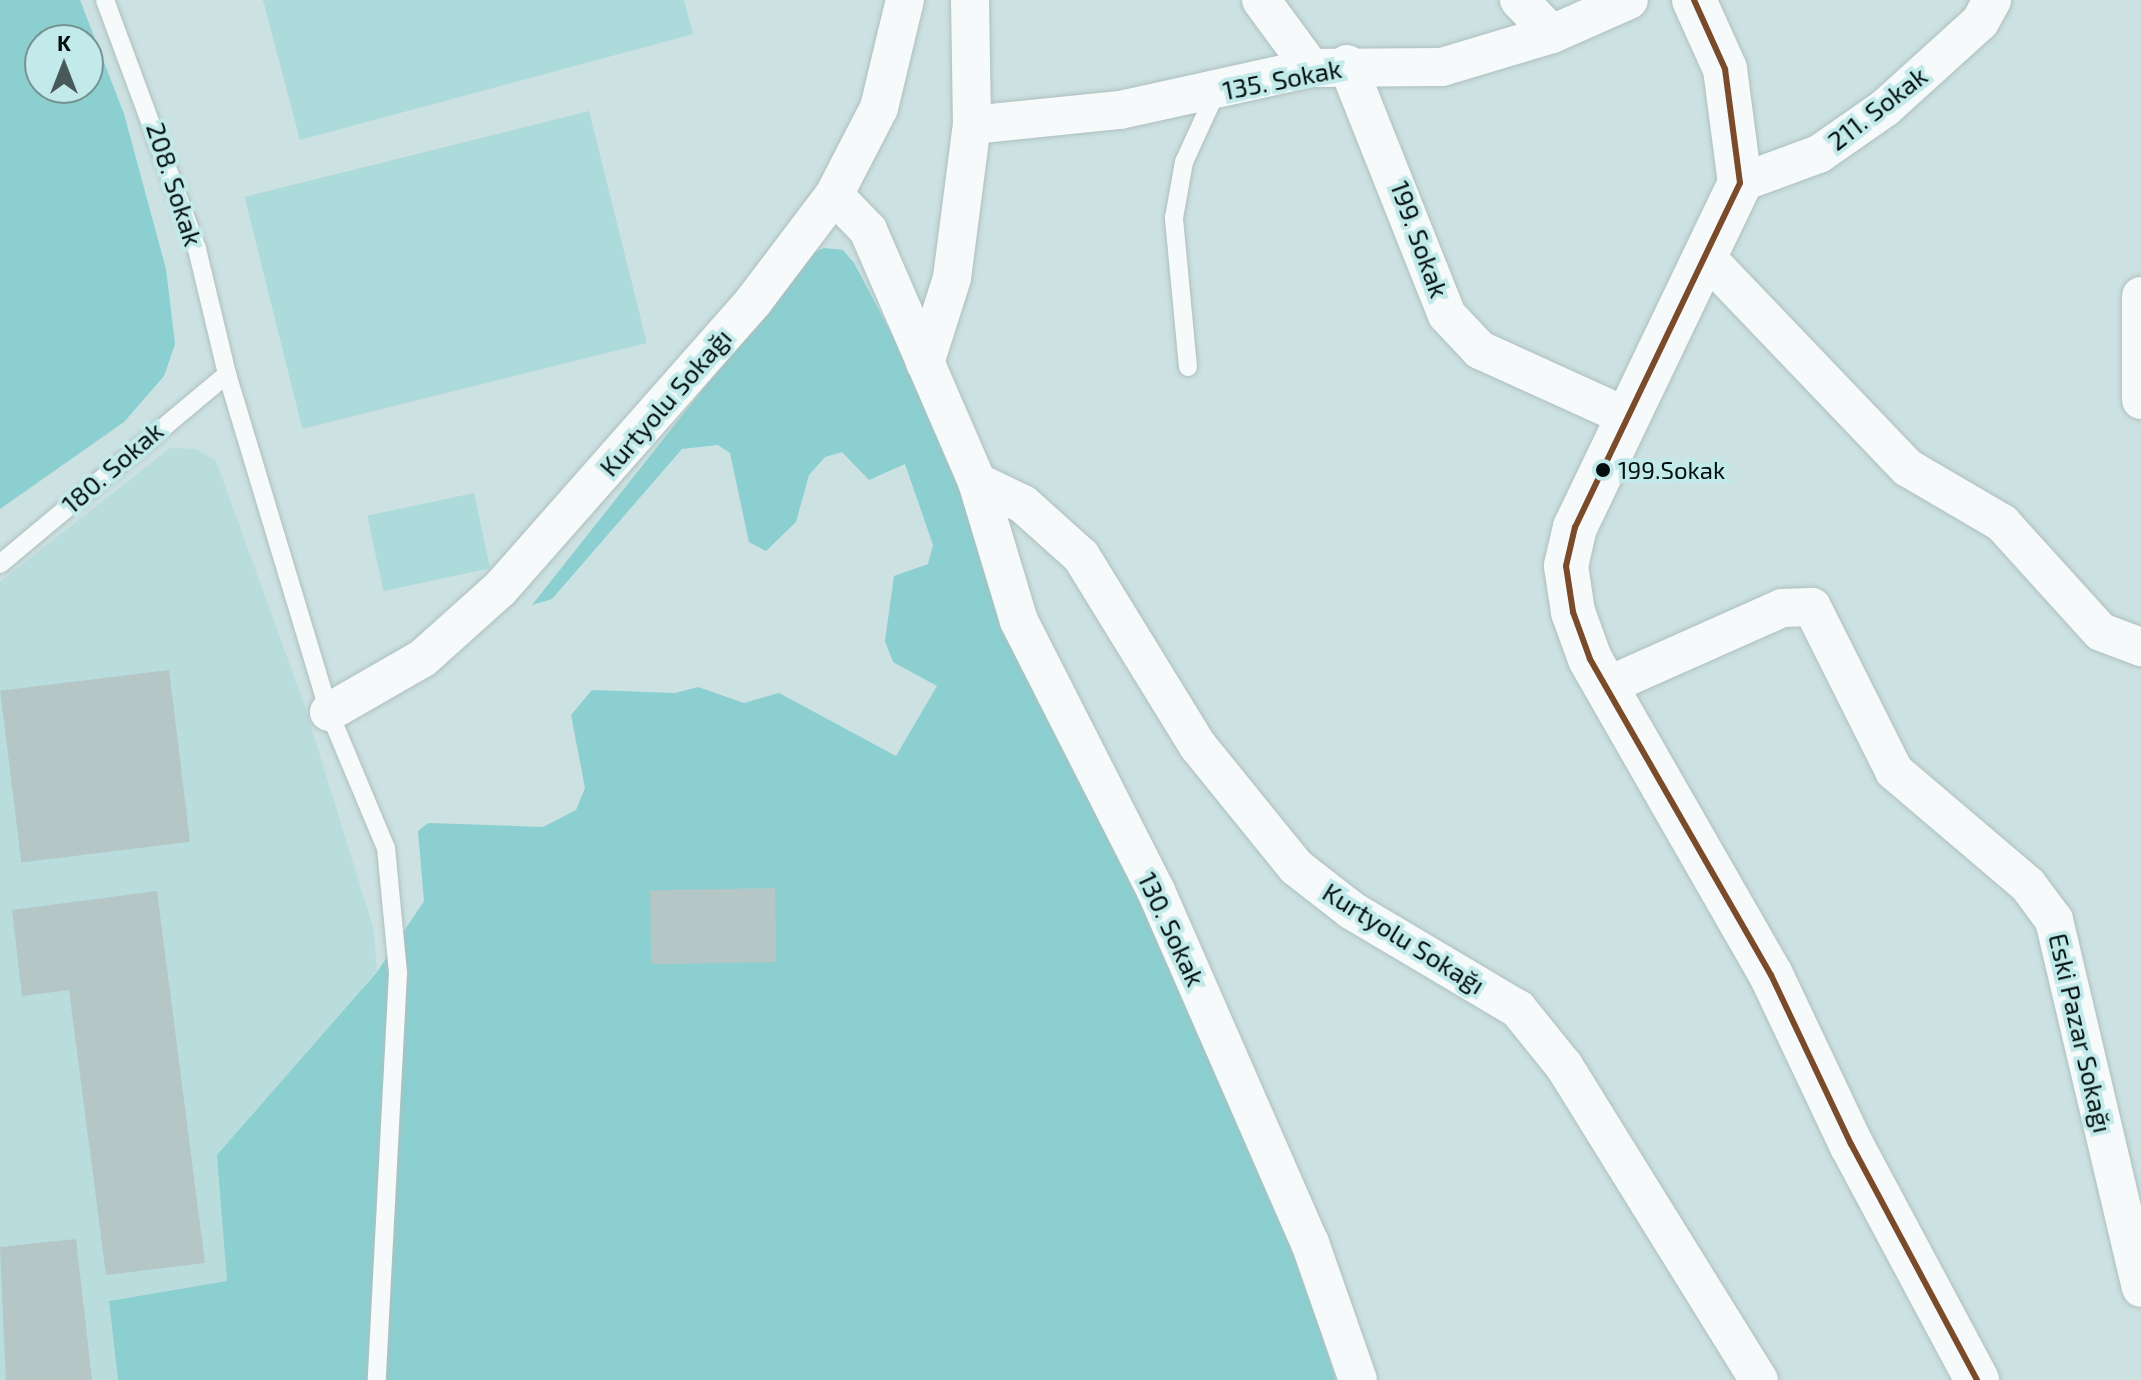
<!DOCTYPE html>
<html>
<head>
<meta charset="utf-8">
<style>
  body { margin:0 }
  #map { position:relative; width:2141px; height:1380px; overflow:hidden; background:#cce1e1; font-family:"Exo 2",sans-serif }
  div>[style] { position:absolute }
  [style*='--x'] { left:calc(var(--x)*1px); top:calc(var(--y)*1px); width:calc(var(--w)*1px); rotate:calc(var(--a)*1deg) }
  .built>* { inset:0; background:#b9dcdd }
  .green>* { inset:0; background:#addada; transform-origin:0 0 }
  .forest>* { inset:0; background:#8bcfd0 }
  .building>* { inset:0; background:#b5c6c6; transform-origin:0 0 }
  .roads { filter:drop-shadow(0 0 2px #aebfbf) drop-shadow(0 0 2px #aebfbf) }
  .service>* { height:18px; margin:-9px; padding:0 9px; transform-origin:9px; border-radius:9px; background:#f7fafa }
  .minor>* { height:38px; margin:-19px; padding:0 19px; transform-origin:19px; border-radius:19px; background:#f7fafa }
  .tertiary>* { height:44px; margin:-22px; padding:0 22px; transform-origin:22px; border-radius:22px; background:#f7fafa }
  .bus-1>* { height:6px; margin:-3px; padding:0 3px; transform-origin:3px; border-radius:3px; background:#7a4b2a }
  .dots>* { width:22px; height:22px; translate:-50% -50%; box-sizing:border-box; border:4px solid #c3eaea; border-radius:50% }
  span { translate:-50% -50%; white-space:nowrap; text-align:center; line-height:1.15; -webkit-text-stroke:8px #c3eaea; paint-order:stroke }
  .bus-label { font-size:24px; color:#030f0f }
  .left { translate:0 -50%; text-align:left }
  .street-label { font-size:26px; color:#030f0f }
  .north { position:absolute; left:24px; top:24px; width:80px; height:80px; box-sizing:border-box; background:#c3eaea; border:2px solid #769292; border-radius:50%; rotate:0deg; font-size:22px; font-weight:700; line-height:32px; text-align:center; color:#030f0f }
  .north::after { content:''; display:block; margin:auto; width:28px; height:36px; background:#495858; clip-path:polygon(50% 0,100% 100%,50% 72%,0 100%) }
</style>
</head>
<body>
<div id="map">
  <div class="built">
    <i style="clip-path:polygon(170px 448px,196px 449px,216px 461px,305px 707px,374px 931px,377px 971px,218px 1155px,227px 1281px,109px 1301px,118px 1380px,0 1380px,0 582px)"></i>
  </div>
  <div class="green">
    <i style="clip-path:polygon(263px 0,684px 0,693px 34px,300px 140px)"></i>
    <i style="left:589px;top:111px;width:239px;height:355px;rotate:76deg"></i>
    <i style="left:474px;top:493px;width:77px;height:109px;rotate:78deg"></i>
  </div>
  <div class="forest">
    <i style="clip-path:polygon(evenodd,0 0,80px 0,124px 114px,166px 269px,175px 344px,164px 376px,124px 422px,0 509px,0 0,88px 40px,88px 88px,40px 88px,40px 40px,88px 40px)"></i>
    <i style="clip-path:polygon(824px 248px,843px 250px,854px 263px,912px 372px,1303px 1274px,1336px 1380px,118px 1380px,109px 1301px,227px 1281px,217px 1155px,377px 972px,424px 901px,418px 831px,428px 823px,543px 827px,576px 810px,585px 788px,571px 715px,592px 690px,675px 693px,698px 687px,744px 703px,779px 693px,896px 756px,937px 686px,893px 662px,885px 641px,894px 576px,928px 564px,933px 545px,905px 464px,869px 480px,842px 452px,825px 457px,809px 475px,796px 522px,766px 551px,749px 542px,730px 453px,718px 445px,682px 449px,552px 599px,532px 605px,810px 254px)"></i>
  </div>
  <div class="building">
    <i style="left:169px;top:670px;width:173px;height:170px;rotate:83deg"></i>
    <i style="left:775px;top:888px;width:74px;height:125px;rotate:89deg"></i>
    <i style="clip-path:polygon(157px 891px,205px 1263px,106px 1275px,69px 990px,22px 996px,12px 910px)"></i>
    <i style="clip-path:polygon(76px 1239px,92px 1380px,6px 1380px,0 1247px)"></i>
  </div>
  <div class="roads">
    <div class="service">
      <i style="--x:105;--y:0;--w:265;--a:69.7"></i>
      <i style="--x:197;--y:249;--w:129;--a:76.5"></i>
      <i style="--x:227;--y:374;--w:353;--a:73.2"></i>
      <i style="--x:329;--y:712;--w:147;--a:67.3"></i>
      <i style="--x:386;--y:848;--w:126;--a:84.5"></i>
      <i style="--x:398;--y:973;--w:408;--a:93"></i>
      <i style="--x:1188;--y:367;--w:150;--a:-95.4"></i>
      <i style="--x:1174;--y:218;--w:57;--a:-79.9"></i>
      <i style="--x:1184;--y:162;--w:77;--a:-65.4"></i>
      <i style="--x:0;--y:564;--w:296;--a:-39.9"></i>
    </div>
    <div class="minor">
      <i style="--x:1261;--y:0;--w:84;--a:53.7"></i>
      <i style="--x:1519;--y:0;--w:47;--a:45.9"></i>
      <i style="--x:1347;--y:64;--w:270;--a:68.3"></i>
      <i style="--x:1447;--y:315;--w:48;--a:46.7"></i>
      <i style="--x:1480;--y:350;--w:157;--a:24.4"></i>
      <i style="--x:972;--y:125;--w:149;--a:-5.8"></i>
      <i style="--x:1120;--y:110;--w:196;--a:-12.4"></i>
      <i style="--x:1311;--y:68;--w:131;--a:-0.4"></i>
      <i style="--x:1442;--y:67;--w:115;--a:-16.7"></i>
      <i style="--x:1552;--y:34;--w:84;--a:-23.8"></i>
      <i style="--x:1740;--y:183;--w:84;--a:-20.2"></i>
      <i style="--x:1819;--y:154;--w:80;--a:-34.9"></i>
      <i style="--x:1885;--y:108;--w:128;--a:-42.2"></i>
      <i style="--x:1980;--y:22;--w:25;--a:-61"></i>
      <i style="--x:834;--y:195;--w:98;--a:-62.7"></i>
      <i style="--x:879;--y:108;--w:111;--a:-76.5"></i>
      <i style="--x:1708;--y:259;--w:289;--a:46.3"></i>
      <i style="--x:1908;--y:468;--w:109;--a:30.3"></i>
      <i style="--x:2002;--y:523;--w:147;--a:47.8"></i>
      <i style="--x:2101;--y:632;--w:43;--a:20.6"></i>
      <i style="--x:2141;--y:296;--w:104;--a:90"></i>
      <i style="--x:925;--y:363;--w:89;--a:-72.4"></i>
      <i style="--x:952;--y:278;--w:154;--a:-82.6"></i>
      <i style="--x:972;--y:125;--w:125;--a:-90.9"></i>
      <i style="--x:977;--y:482;--w:51;--a:25.6"></i>
      <i style="--x:1023;--y:504;--w:78;--a:41.9"></i>
      <i style="--x:1081;--y:556;--w:223;--a:58.4"></i>
      <i style="--x:1198;--y:746;--w:156;--a:51"></i>
      <i style="--x:1296;--y:867;--w:70;--a:38"></i>
      <i style="--x:1351;--y:910;--w:194;--a:30.7"></i>
      <i style="--x:1518;--y:1009;--w:73;--a:51.1"></i>
      <i style="--x:1564;--y:1066;--w:370;--a:58.2"></i>
      <i style="--x:1607;--y:686;--w:192;--a:-24"></i>
      <i style="--x:1782;--y:608;--w:30;--a:-2"></i>
      <i style="--x:1812;--y:607;--w:183;--a:63.4"></i>
      <i style="--x:1894;--y:771;--w:176;--a:40.4"></i>
      <i style="--x:2028;--y:885;--w:44;--a:53.4"></i>
      <i style="--x:2054;--y:920;--w:378;--a:76.7"></i>
      <i style="--x:329;--y:712;--w:108;--a:-29.9"></i>
      <i style="--x:423;--y:658;--w:103;--a:-41.9"></i>
      <i style="--x:500;--y:589;--w:383;--a:-48.6"></i>
      <i style="--x:753;--y:302;--w:134;--a:-52.9"></i>
      <i style="--x:834;--y:195;--w:49;--a:45.8"></i>
      <i style="--x:868;--y:230;--w:275;--a:66.6"></i>
      <i style="--x:977;--y:482;--w:145;--a:73.2"></i>
      <i style="--x:1019;--y:621;--w:303;--a:63.1"></i>
      <i style="--x:1156;--y:891;--w:384;--a:66.4"></i>
      <i style="--x:1310;--y:1243;--w:145;--a:70.7"></i>
    </div>
    <div class="tertiary">
      <i style="--x:1694;--y:0;--w:76;--a:65.8"></i>
      <i style="--x:1725;--y:69;--w:115;--a:82.5"></i>
      <i style="--x:1740;--y:183;--w:382;--a:115.6"></i>
      <i style="--x:1575;--y:527;--w:40;--a:103"></i>
      <i style="--x:1566;--y:566;--w:47;--a:81.3"></i>
      <i style="--x:1573;--y:612;--w:50;--a:70.1"></i>
      <i style="--x:1590;--y:659;--w:364;--a:60.2"></i>
      <i style="--x:1771;--y:975;--w:187;--a:64.7"></i>
      <i style="--x:1851;--y:1144;--w:268;--a:61.9"></i>
    </div>
  </div>
  <div class="bus-1">
    <i style="--x:1694;--y:0;--w:76;--a:65.8"></i>
    <i style="--x:1725;--y:69;--w:115;--a:82.5"></i>
    <i style="--x:1740;--y:183;--w:382;--a:115.6"></i>
    <i style="--x:1575;--y:527;--w:40;--a:103"></i>
    <i style="--x:1566;--y:566;--w:47;--a:81.3"></i>
    <i style="--x:1573;--y:612;--w:50;--a:70.1"></i>
    <i style="--x:1590;--y:659;--w:364;--a:60.2"></i>
    <i style="--x:1771;--y:975;--w:187;--a:64.7"></i>
    <i style="--x:1851;--y:1144;--w:268;--a:61.9"></i>
  </div>
  <div class="dots">
    <i style="left:1603px;top:470px;background:#030f0f"></i>
  </div>
  <div class="bus-label">
    <span class="left" style="left:1618px;top:470px">199.Sokak</span>
  </div>
  <div class="street-label">
    <span style="left:1282px;top:79px;rotate:-11deg">135. Sokak</span>
    <span style="left:1877px;top:108px;rotate:-38deg">211. Sokak</span>
    <span style="left:175px;top:184px;rotate:72deg">208. Sokak</span>
    <span style="left:1420px;top:239px;rotate:70deg">199. Sokak</span>
    <span style="left:665px;top:402px;rotate:-49deg">Kurtyolu Sokağı</span>
    <span style="left:112px;top:467px;rotate:-41deg">180. Sokak</span>
    <span style="left:1172px;top:929px;rotate:65deg">130. Sokak</span>
    <span style="left:1404px;top:938px;rotate:32deg">Kurtyolu Sokağı</span>
    <span style="left:2081px;top:1033px;rotate:77deg">Eski Pazar Sokağı</span>
  </div>
  <div class="north">K</div>
</div>
</body>
</html>
